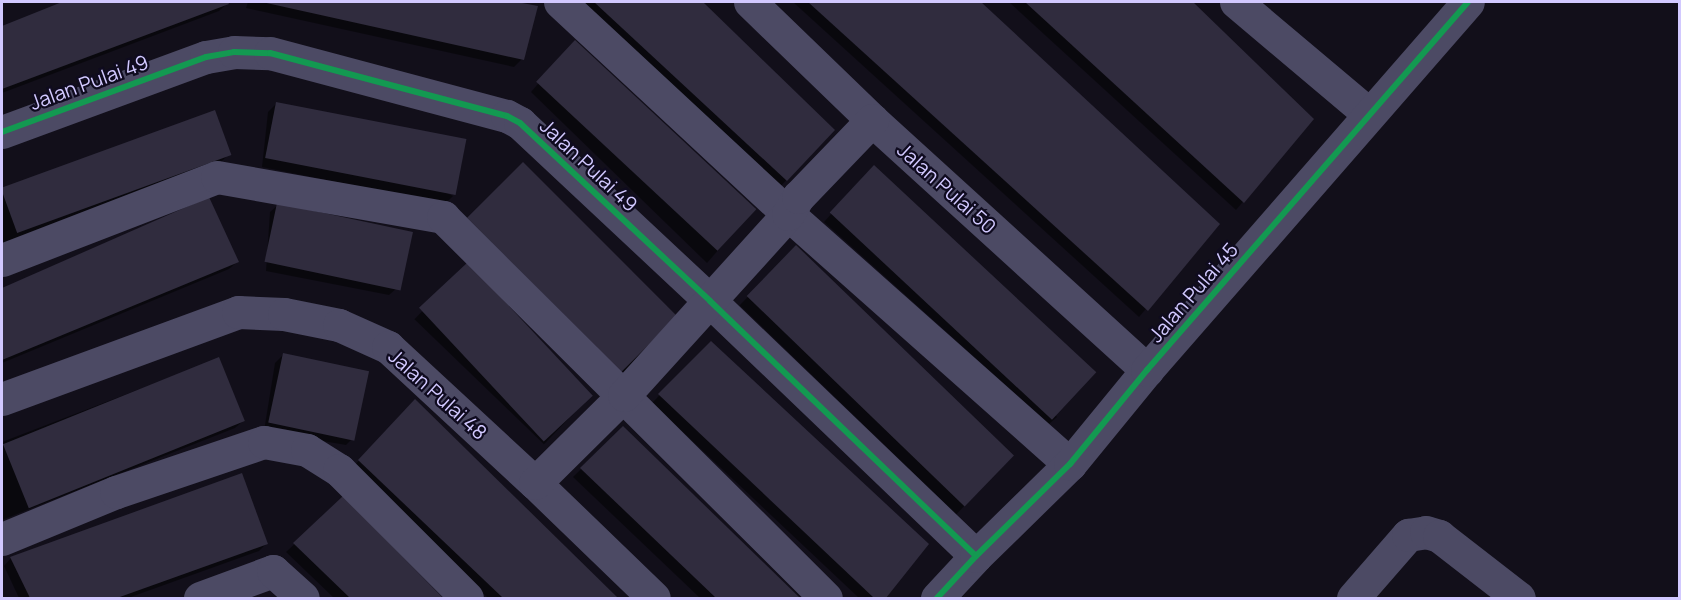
<!DOCTYPE html>
<html>
<head>
<meta charset="utf-8">
<style>
  body { margin:0 }
  #map { position:relative; width:1681px; height:600px; overflow:hidden; background:#120f1a; font-family:Manrope,sans-serif }
  div>[style] { position:absolute }
  [style*='--x'] { left:calc(var(--x)*1px); top:calc(var(--y)*1px); width:calc(var(--w)*1px); rotate:calc(var(--a)*1deg) }
  .shadow>* { inset:0; background:#0007; transform-origin:0 0 }
  .building>* { inset:0; background:#302c3e; transform-origin:0 0 }
  .minor>* { height:33px; margin:-16.5px; padding:0 16.5px; transform-origin:16.5px; border-radius:16.5px; background:#4c4a64 }
  .cycleway>* { height:6px; margin:-3px; padding:0 3px; transform-origin:3px; border-radius:3px; background:#139951 }
  span { translate:-50% -50%; white-space:nowrap; text-align:center; line-height:1.15; -webkit-text-stroke:4.5px #0f0b1f; paint-order:stroke }
  .street-label { font-size:20px; color:#d2c9ff }
  .frame { position:absolute; inset:0; border:3px solid #d2c9ff; pointer-events:none }
</style>
</head>
<body>
<div id="map">
  <div class="shadow">
    <i style="clip-path:polygon(66px 2px,226px 2px,227px 4px,219px 11px,2px 93px,2px 27px)"></i>
    <i style="clip-path:polygon(248px 2px,510px 2px,536px 7px,522px 59px,514px 67px,246px 8px)"></i>
    <i style="clip-path:polygon(578px 2px,701px 2px,833px 130px,779px 188px)"></i>
    <i style="clip-path:polygon(793px 2px,979px 2px,1218px 224px,1139px 317px)"></i>
    <i style="clip-path:polygon(1009px 2px,1191px 2px,1312px 119px,1236px 210px)"></i>
    <i style="clip-path:polygon(567px 50px,754px 209px,707px 263px,531px 92px)"></i>
    <i style="clip-path:polygon(276px 104px,453px 196px,445px 204px,262px 167px,268px 112px)"></i>
    <i style="clip-path:polygon(215px 112px,229px 154px,221px 162px,2px 248px,2px 194px)"></i>
    <i style="left:516px;top:172px;width:215px;height:77px;rotate:42deg"></i>
    <i style="clip-path:polygon(867px 174px,1057px 417px,1049px 424px,824px 222px)"></i>
    <i style="clip-path:polygon(209px 199px,237px 262px,229px 269px,2px 363px,2px 290px)"></i>
    <i style="clip-path:polygon(278px 205px,397px 288px,389px 295px,266px 271px,270px 212px)"></i>
    <i style="left:796px;top:247px;width:301px;height:81px;rotate:44deg"></i>
    <i style="left:461px;top:271px;width:180px;height:67px;rotate:44deg"></i>
    <i style="clip-path:polygon(711px 343px,927px 545px,884px 598px,859px 598px,652px 403px)"></i>
    <i style="clip-path:polygon(283px 355px,354px 437px,346px 445px,264px 431px,275px 363px)"></i>
    <i style="clip-path:polygon(218px 359px,243px 421px,235px 428px,2px 520px,2px 442px)"></i>
    <i style="clip-path:polygon(415px 402px,616px 598px,488px 598px,351px 469px)"></i>
    <i style="clip-path:polygon(623px 428px,798px 598px,700px 598px,573px 477px)"></i>
    <i style="clip-path:polygon(343px 499px,441px 598px,334px 598px,286px 552px)"></i>
    <i style="clip-path:polygon(267px 543px,259px 551px,128px 598px,19px 598px,4px 566px,11px 558px)"></i>
  </div>
  <div class="building">
    <i style="clip-path:polygon(62px 2px,228px 2px,229px 4px,2px 89px,2px 26px)"></i>
    <i style="clip-path:polygon(262px 2px,517px 2px,538px 6px,524px 60px)"></i>
    <i style="clip-path:polygon(594px 2px,703px 2px,835px 130px,787px 181px)"></i>
    <i style="clip-path:polygon(808px 2px,981px 2px,1220px 224px,1148px 311px)"></i>
    <i style="clip-path:polygon(1025px 2px,1193px 2px,1314px 119px,1244px 203px)"></i>
    <i style="left:575px;top:40px;width:248px;height:57px;rotate:43deg"></i>
    <i style="left:276px;top:102px;width:194px;height:57px;rotate:11deg"></i>
    <i style="left:215px;top:110px;width:48px;height:228px;rotate:70deg"></i>
    <i style="left:523px;top:162px;width:218px;height:79px;rotate:45deg"></i>
    <i style="left:874px;top:165px;width:304px;height:65px;rotate:43deg"></i>
    <i style="clip-path:polygon(209px 197px,239px 262px,2px 360px,2px 288px)"></i>
    <i style="left:277px;top:203px;width:139px;height:60px;rotate:12deg"></i>
    <i style="left:796px;top:245px;width:303px;height:71px;rotate:44deg"></i>
    <i style="left:468px;top:262px;width:183px;height:67px;rotate:47deg"></i>
    <i style="clip-path:polygon(711px 341px,929px 544px,886px 598px,874px 598px,658px 394px)"></i>
    <i style="left:283px;top:353px;width:88px;height:71px;rotate:12deg"></i>
    <i style="left:219px;top:357px;width:69px;height:233px;rotate:68deg"></i>
    <i style="clip-path:polygon(415px 399px,618px 598px,503px 598px,358px 460px)"></i>
    <i style="clip-path:polygon(623px 426px,800px 598px,716px 598px,580px 468px)"></i>
    <i style="clip-path:polygon(242px 473px,268px 544px,117px 598px,30px 598px,10px 557px)"></i>
    <i style="clip-path:polygon(343px 496px,443px 598px,350px 598px,293px 543px)"></i>
  </div>
  <div class="minor">
    <i style="--x:560;--y:2;--w:311;--a:42.9"></i>
    <i style="--x:788;--y:214;--w:377;--a:41.6"></i>
    <i style="--x:750;--y:2;--w:170;--a:44"></i>
    <i style="--x:872;--y:120;--w:372;--a:42.3"></i>
    <i style="--x:1236;--y:2;--w:174;--a:40.1"></i>
    <i style="--x:2;--y:132;--w:217;--a:-20.2"></i>
    <i style="--x:206;--y:57;--w:28;--a:-10"></i>
    <i style="--x:234;--y:52;--w:36;--a:2"></i>
    <i style="--x:270;--y:53;--w:245;--a:14.9"></i>
    <i style="--x:507;--y:116;--w:15;--a:28"></i>
    <i style="--x:520;--y:123;--w:260;--a:43.1"></i>
    <i style="--x:710;--y:301;--w:368;--a:43.8"></i>
    <i style="--x:2;--y:260;--w:230;--a:-21.1"></i>
    <i style="--x:217;--y:177;--w:230;--a:10"></i>
    <i style="--x:443;--y:217;--w:540;--a:44.85"></i>
    <i style="--x:2;--y:399;--w:252;--a:-20.2"></i>
    <i style="--x:238;--y:312;--w:46;--a:2.5"></i>
    <i style="--x:284;--y:314;--w:56;--a:11.3"></i>
    <i style="--x:339;--y:325;--w:54;--a:24.2"></i>
    <i style="--x:388;--y:347;--w:200;--a:42.8"></i>
    <i style="--x:535;--y:483;--w:165;--a:44"></i>
    <i style="--x:535;--y:483;--w:125;--a:-44.7"></i>
    <i style="--x:624;--y:395;--w:244;--a:-47.8"></i>
    <i style="--x:788;--y:214;--w:20;--a:-60"></i>
    <i style="--x:798;--y:197;--w:107;--a:-46.1"></i>
    <i style="--x:2;--y:539;--w:123;--a:-22.4"></i>
    <i style="--x:116;--y:492;--w:156;--a:-18.7"></i>
    <i style="--x:264;--y:442;--w:44;--a:10.5"></i>
    <i style="--x:307;--y:450;--w:38;--a:32"></i>
    <i style="--x:339;--y:470;--w:181;--a:45"></i>
    <i style="--x:200;--y:598;--w:78;--a:-20.3"></i>
    <i style="--x:273;--y:571;--w:40;--a:42"></i>
    <i style="--x:937;--y:598;--w:57;--a:-47.1"></i>
    <i style="--x:976;--y:556;--w:132;--a:-44.4"></i>
    <i style="--x:1070;--y:464;--w:122;--a:-50.7"></i>
    <i style="--x:1147;--y:370;--w:488;--a:-48.9"></i>
    <i style="--x:1353;--y:598;--w:84;--a:-48.9"></i>
    <i style="--x:1408;--y:535;--w:18;--a:-9"></i>
    <i style="--x:1426;--y:532;--w:14;--a:17"></i>
    <i style="--x:1439;--y:536;--w:101;--a:37.8"></i>
  </div>
  <div class="cycleway">
    <i style="--x:2;--y:132;--w:217;--a:-20.2"></i>
    <i style="--x:206;--y:57;--w:28;--a:-10"></i>
    <i style="--x:234;--y:52;--w:36;--a:2"></i>
    <i style="--x:270;--y:53;--w:245;--a:14.9"></i>
    <i style="--x:507;--y:116;--w:15;--a:28"></i>
    <i style="--x:520;--y:123;--w:260;--a:43.1"></i>
    <i style="--x:710;--y:301;--w:368;--a:43.8"></i>
    <i style="--x:937;--y:598;--w:57;--a:-47.1"></i>
    <i style="--x:976;--y:556;--w:132;--a:-44.4"></i>
    <i style="--x:1070;--y:464;--w:122;--a:-50.7"></i>
    <i style="--x:1147;--y:370;--w:488;--a:-48.9"></i>
  </div>
  <div class="street-label">
    <span style="left:89px;top:82px;rotate:-20deg">Jalan Pulai 49</span>
    <span style="left:589px;top:165px;rotate:43deg">Jalan Pulai 49</span>
    <span style="left:947px;top:188px;rotate:42deg">Jalan Pulai 50</span>
    <span style="left:1193px;top:292px;rotate:-49deg">Jalan Pulai 45</span>
    <span style="left:438px;top:394px;rotate:42deg">Jalan Pulai 48</span>
  </div>
  <div class="frame"></div>
</div>
</body>
</html>
